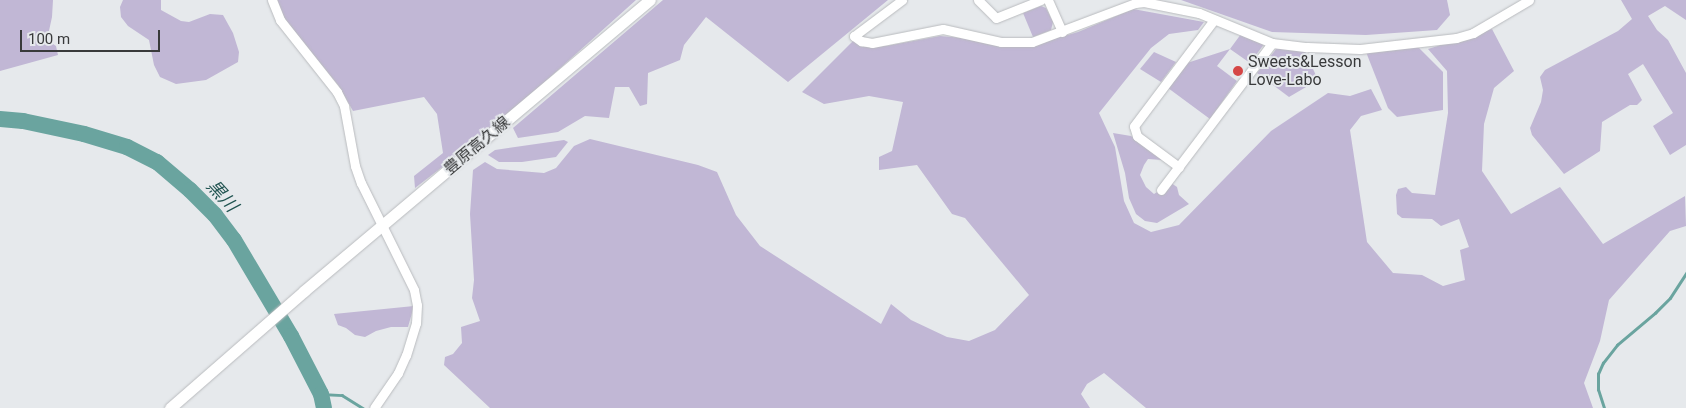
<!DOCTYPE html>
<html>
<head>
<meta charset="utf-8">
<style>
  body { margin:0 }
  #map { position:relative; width:1686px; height:408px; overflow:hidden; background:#e6e9ec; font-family:Roboto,"Noto Sans JP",sans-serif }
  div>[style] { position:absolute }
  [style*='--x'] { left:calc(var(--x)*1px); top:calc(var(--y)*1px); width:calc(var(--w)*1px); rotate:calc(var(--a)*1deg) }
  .green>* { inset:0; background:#c1b7d5 }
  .stream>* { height:2.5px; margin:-1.25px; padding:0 1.25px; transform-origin:1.25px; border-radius:1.25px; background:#6aa49f }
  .river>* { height:16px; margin:-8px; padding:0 8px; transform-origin:8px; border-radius:8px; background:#6aa49f }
  .roads { filter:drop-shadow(0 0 1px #b9bbbe) drop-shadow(0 0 1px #b9bbbe) }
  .minor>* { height:9px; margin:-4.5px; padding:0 4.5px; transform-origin:4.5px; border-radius:4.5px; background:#fff }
  .secondary>* { height:11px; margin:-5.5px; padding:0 5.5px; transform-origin:5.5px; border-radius:5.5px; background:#fff }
  .dots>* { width:14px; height:14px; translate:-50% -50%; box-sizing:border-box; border:2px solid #e6e9ec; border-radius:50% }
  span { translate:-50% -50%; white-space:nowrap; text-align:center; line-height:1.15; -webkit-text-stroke:4px #e6e9ec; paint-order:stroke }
  .poi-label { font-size:16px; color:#393a3b }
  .left { translate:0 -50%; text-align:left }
  .street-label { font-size:16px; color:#393a3b }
  .water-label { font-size:18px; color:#205350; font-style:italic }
  .scale { position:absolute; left:20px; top:30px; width:140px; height:22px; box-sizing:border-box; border:2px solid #393a3b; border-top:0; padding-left:6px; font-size:15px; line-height:18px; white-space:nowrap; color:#393a3b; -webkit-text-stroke:4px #e6e9ec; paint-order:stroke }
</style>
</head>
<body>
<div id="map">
  <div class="green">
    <i style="clip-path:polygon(0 0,53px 0,52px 17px,47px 40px,56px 46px,58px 55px,0 71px)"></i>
    <i style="clip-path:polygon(123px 0,161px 0,161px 10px,181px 21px,189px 22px,210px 14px,223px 15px,233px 33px,239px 52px,238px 62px,206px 80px,176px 84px,160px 77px,154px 65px,149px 40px,128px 26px,121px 17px,120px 7px)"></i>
    <i style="clip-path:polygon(276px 0,636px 0,497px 125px,415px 188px,414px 176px,443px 153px,437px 114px,424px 97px,353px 111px,338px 85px,283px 18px)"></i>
    <i style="clip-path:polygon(663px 0,888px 0,788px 82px,706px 17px,684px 45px,680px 60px,648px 73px,647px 104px,640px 106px,629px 87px,615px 87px,609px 118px,585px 116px,558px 132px,518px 138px,513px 128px)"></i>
    <i style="clip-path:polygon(1181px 0,1447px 0,1450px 15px,1437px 30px,1366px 35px,1272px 32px)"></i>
    <i style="clip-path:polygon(1621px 0,1686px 0,1686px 20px,1665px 6px,1648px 16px,1657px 30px,1668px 40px,1686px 73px,1686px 145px,1670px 155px,1653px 126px,1673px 113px,1643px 64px,1628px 74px,1642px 100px,1637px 105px,1630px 105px,1602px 122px,1600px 151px,1564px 174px,1532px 135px,1530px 128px,1541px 102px,1543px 90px,1540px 77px,1545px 70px,1618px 31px,1632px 19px)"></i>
    <i style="clip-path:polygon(1041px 6px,1046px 8px,1053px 22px,1051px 30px,1033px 37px,1023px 13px)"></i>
    <i style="clip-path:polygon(1133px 9px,1204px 22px,1198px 30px,1169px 34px,1151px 48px,1099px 113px,1115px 147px,1124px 201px,1134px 223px,1151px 232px,1179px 225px,1271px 131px,1328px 93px,1350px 96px,1371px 89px,1382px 110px,1361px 116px,1350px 130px,1367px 242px,1393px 273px,1422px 275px,1443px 286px,1465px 280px,1460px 250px,1469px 247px,1459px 219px,1441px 226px,1432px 219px,1402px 218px,1397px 214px,1396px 195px,1398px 189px,1406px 187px,1412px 193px,1435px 195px,1448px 113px,1447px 71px,1428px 49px,1492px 29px,1514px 71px,1494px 88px,1484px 124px,1482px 171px,1511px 214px,1560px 187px,1603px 244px,1685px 196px,1686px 226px,1670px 231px,1609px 300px,1600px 341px,1584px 383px,1593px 408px,1146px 408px,1104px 373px,1087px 384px,1081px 394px,1090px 408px,490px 408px,444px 365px,445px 357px,453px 354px,462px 343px,461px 327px,480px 321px,472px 298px,474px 280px,470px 214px,473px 170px,485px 162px,497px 169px,544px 173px,556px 168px,574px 146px,590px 139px,698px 165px,717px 172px,736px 215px,760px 246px,881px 324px,891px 304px,911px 320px,947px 337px,969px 341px,995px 330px,1029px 295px,965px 218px,952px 214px,917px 165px,879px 170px,879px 157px,892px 151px,903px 102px,869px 96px,824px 104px,802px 92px,853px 41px,863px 47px,886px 46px,940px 36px,1036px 44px,1078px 32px)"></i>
    <i style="clip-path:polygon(1241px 34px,1265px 43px,1250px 63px,1230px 49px,1217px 66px,1237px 81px,1210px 119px,1168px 88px,1187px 63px,1230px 49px)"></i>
    <i style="clip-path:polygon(1417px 46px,1443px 72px,1443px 110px,1397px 117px,1388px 108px,1366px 52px)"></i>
    <i style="clip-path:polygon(1277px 48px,1305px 51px,1318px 80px,1289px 97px,1257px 73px)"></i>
    <i style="clip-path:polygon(1154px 52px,1176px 62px,1161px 82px,1140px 69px)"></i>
    <i style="clip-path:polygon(1113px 133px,1131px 136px,1162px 160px,1148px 159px,1144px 165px,1140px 175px,1146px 187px,1154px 194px,1171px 183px,1177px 187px,1179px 195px,1189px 204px,1157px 223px,1145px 221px,1136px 214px,1129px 198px,1125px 173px)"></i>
    <i style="clip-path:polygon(564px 140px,568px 142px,556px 157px,522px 162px,499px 162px,488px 155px,495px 150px)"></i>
    <i style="clip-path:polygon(414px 306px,408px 327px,391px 327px,376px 331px,365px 337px,355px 335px,346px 328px,338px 325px,334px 314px)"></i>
  </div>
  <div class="stream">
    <i style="--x:321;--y:394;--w:21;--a:3"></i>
    <i style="--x:342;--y:395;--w:25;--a:32"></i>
    <i style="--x:1604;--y:408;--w:19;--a:-108"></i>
    <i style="--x:1598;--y:390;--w:16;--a:-90"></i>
    <i style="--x:1598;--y:374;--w:12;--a:-66"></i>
    <i style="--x:1603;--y:363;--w:23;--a:-52"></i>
    <i style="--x:1617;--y:345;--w:50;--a:-40.1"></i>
    <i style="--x:1655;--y:313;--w:21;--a:-45"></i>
    <i style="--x:1670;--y:298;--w:30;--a:-57"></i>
  </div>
  <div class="river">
    <i style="--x:0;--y:119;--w:23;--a:5"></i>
    <i style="--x:23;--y:121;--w:62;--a:12"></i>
    <i style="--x:84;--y:134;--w:45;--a:16.8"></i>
    <i style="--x:127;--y:147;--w:34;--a:27"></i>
    <i style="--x:157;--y:162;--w:43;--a:40.3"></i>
    <i style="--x:190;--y:190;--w:35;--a:45"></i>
    <i style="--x:215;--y:215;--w:31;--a:53"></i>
    <i style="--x:234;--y:240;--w:112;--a:59.3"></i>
    <i style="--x:291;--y:336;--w:65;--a:62.7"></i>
    <i style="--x:321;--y:394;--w:14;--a:78"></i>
  </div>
  <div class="roads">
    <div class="minor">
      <i style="--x:272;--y:0;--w:22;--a:68"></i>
      <i style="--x:280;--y:20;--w:92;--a:51.6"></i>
      <i style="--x:337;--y:92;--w:16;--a:63"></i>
      <i style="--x:344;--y:106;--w:61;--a:79.6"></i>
      <i style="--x:355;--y:166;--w:18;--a:71"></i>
      <i style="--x:361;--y:183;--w:119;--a:63.6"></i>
      <i style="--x:414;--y:290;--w:15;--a:79"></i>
      <i style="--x:417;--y:305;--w:18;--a:93"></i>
      <i style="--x:416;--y:323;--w:34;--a:107"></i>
      <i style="--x:406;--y:355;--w:20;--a:114"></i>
      <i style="--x:398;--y:373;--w:42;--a:124.4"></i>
      <i style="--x:902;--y:0;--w:60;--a:143.1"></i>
      <i style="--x:854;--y:36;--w:9;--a:36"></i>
      <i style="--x:861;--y:41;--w:11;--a:10"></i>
      <i style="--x:872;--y:43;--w:72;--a:-11.2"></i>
      <i style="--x:943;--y:29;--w:59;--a:12.6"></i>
      <i style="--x:1001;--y:42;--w:31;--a:0"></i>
      <i style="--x:1032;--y:42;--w:110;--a:-20.7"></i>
      <i style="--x:1135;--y:3;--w:9;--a:-6"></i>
      <i style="--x:1144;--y:2;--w:56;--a:11.3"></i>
      <i style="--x:1199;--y:13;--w:79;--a:22.3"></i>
      <i style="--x:1272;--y:43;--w:35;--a:7"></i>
      <i style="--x:1307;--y:47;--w:53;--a:2.2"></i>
      <i style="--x:1360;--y:49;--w:97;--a:-6.5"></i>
      <i style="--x:1456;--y:38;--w:18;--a:-16"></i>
      <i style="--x:1473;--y:33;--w:65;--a:-30.5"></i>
      <i style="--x:978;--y:0;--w:25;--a:45"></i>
      <i style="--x:996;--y:18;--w:48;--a:-21.8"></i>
      <i style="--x:1048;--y:0;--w:35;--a:66"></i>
      <i style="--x:1179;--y:167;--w:52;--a:-143.6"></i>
      <i style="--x:1137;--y:136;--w:10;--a:-107"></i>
      <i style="--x:1134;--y:126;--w:133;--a:-53"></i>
      <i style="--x:1161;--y:190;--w:184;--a:-52.9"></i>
    </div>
    <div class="secondary">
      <i style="--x:170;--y:408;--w:178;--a:-41.1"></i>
      <i style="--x:304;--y:291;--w:452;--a:-40.1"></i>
    </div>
  </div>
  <div class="dots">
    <i style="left:1238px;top:71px;background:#d54646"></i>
  </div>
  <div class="poi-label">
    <span class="left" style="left:1248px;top:71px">Sweets&amp;Lesson<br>Love-Labo</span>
  </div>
  <div class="street-label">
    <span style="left:477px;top:146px;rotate:-40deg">豊原高久線</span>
  </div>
  <div class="water-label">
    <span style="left:222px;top:196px;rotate:48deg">黒川</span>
  </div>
  <div class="scale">100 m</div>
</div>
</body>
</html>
